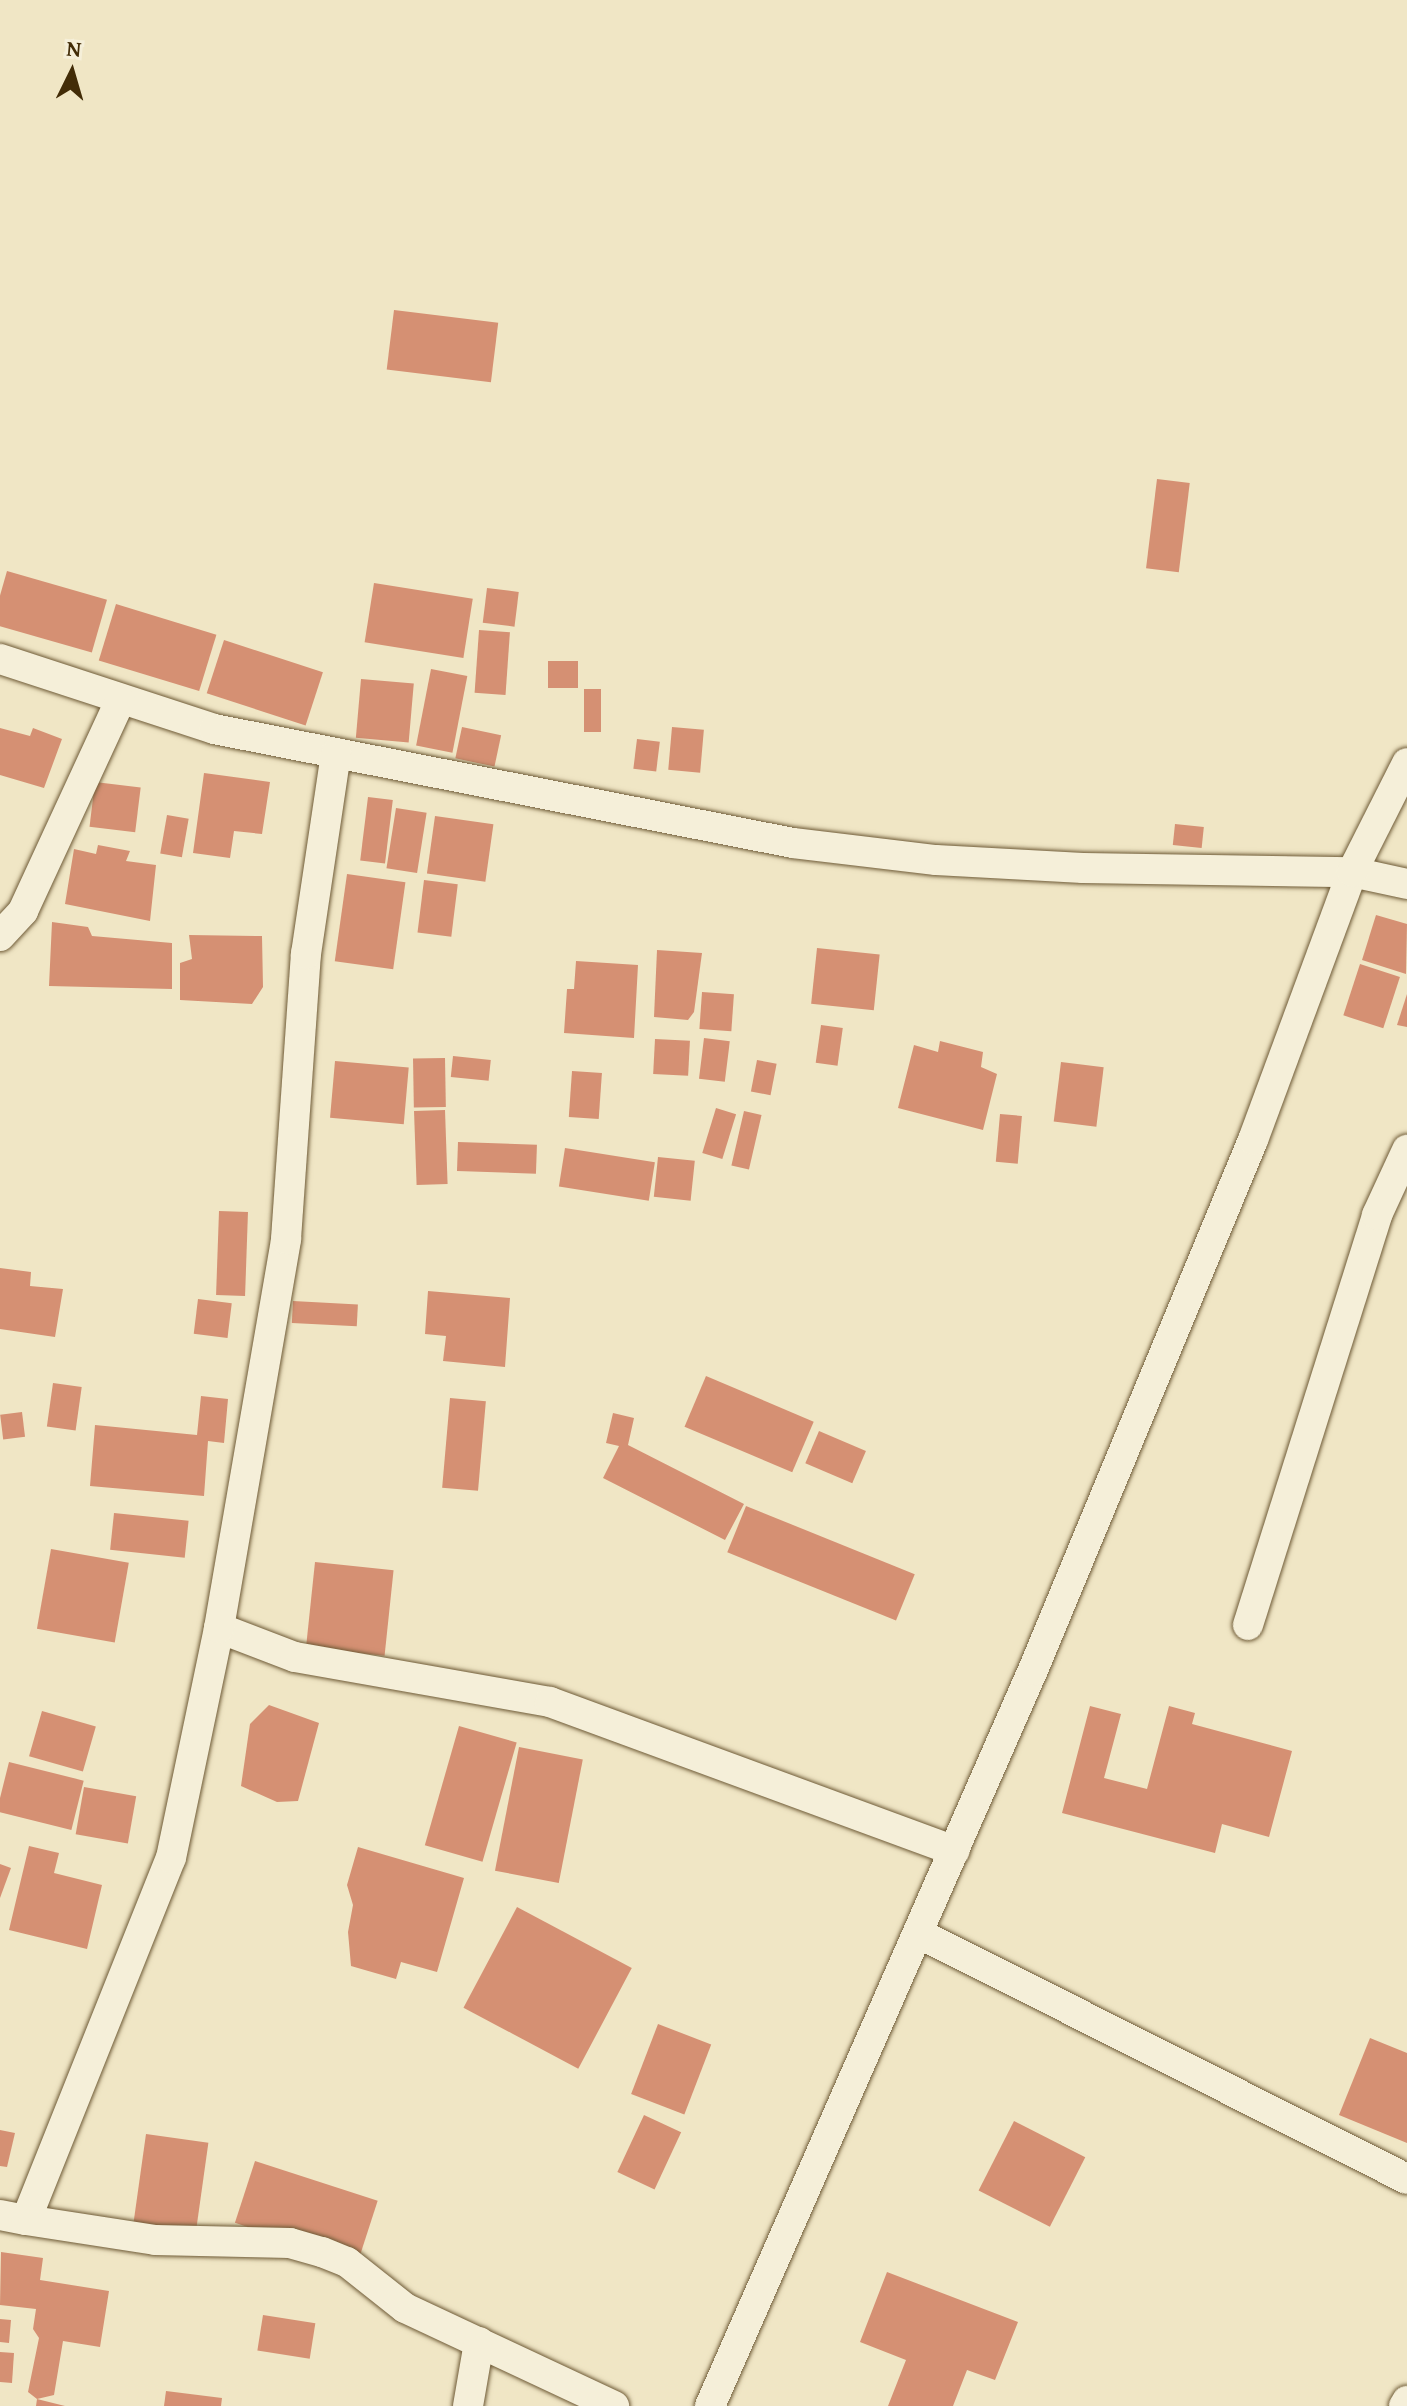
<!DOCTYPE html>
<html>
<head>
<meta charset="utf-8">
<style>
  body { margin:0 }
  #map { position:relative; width:1407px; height:2406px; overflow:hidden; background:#f0e6c5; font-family:"Gentium Book Plus",serif }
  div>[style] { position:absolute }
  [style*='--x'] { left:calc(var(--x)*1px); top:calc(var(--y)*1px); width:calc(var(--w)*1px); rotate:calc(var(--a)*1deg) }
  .building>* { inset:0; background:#d59073; transform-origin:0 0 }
  .roads { filter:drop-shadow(0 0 2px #6e5a36) drop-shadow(0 0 2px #6e5a36) }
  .minor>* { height:30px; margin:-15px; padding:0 15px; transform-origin:15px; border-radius:15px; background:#f5efd9 }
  span { translate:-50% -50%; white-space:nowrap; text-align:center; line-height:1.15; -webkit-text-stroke:7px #f5efd9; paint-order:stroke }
  .north { position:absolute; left:32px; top:32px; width:80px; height:80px; -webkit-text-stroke:6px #f5efd9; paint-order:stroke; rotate:5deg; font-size:22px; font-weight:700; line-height:32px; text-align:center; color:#422c07 }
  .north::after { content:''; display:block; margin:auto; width:28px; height:36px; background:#422c07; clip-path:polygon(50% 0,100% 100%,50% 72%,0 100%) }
</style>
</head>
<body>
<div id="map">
  <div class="building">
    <i style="left:394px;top:310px;width:105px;height:60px;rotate:7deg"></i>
    <i style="left:1157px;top:479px;width:33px;height:90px;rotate:7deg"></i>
    <i style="left:7px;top:571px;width:104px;height:55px;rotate:16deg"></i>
    <i style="left:374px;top:583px;width:100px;height:60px;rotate:9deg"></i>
    <i style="left:487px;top:588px;width:32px;height:35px;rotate:7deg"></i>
    <i style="left:116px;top:604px;width:105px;height:59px;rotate:17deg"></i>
    <i style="left:479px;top:630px;width:31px;height:63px;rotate:4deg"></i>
    <i style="left:224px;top:640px;width:104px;height:56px;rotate:18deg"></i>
    <i style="left:548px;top:661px;width:30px;height:27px"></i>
    <i style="left:431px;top:669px;width:37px;height:78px;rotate:11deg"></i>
    <i style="left:361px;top:679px;width:53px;height:59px;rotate:5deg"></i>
    <i style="left:584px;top:689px;width:17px;height:43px"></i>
    <i style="left:462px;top:727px;width:40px;height:32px;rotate:12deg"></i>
    <i style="left:672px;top:727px;width:32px;height:43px;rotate:5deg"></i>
    <i style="clip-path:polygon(0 728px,30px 736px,33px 728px,62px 739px,44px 788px,0 775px)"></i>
    <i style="left:637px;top:739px;width:23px;height:30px;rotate:7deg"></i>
    <i style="clip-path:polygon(204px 773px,270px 782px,262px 834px,234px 831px,230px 858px,193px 853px)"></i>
    <i style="left:95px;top:782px;width:46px;height:45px;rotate:7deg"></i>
    <i style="left:368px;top:797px;width:25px;height:64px;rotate:7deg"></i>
    <i style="left:396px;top:808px;width:31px;height:61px;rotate:9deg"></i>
    <i style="left:167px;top:815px;width:22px;height:39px;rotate:10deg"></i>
    <i style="left:435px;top:816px;width:59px;height:58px;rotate:8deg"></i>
    <i style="left:1175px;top:824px;width:29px;height:21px;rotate:6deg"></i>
    <i style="clip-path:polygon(98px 845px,130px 851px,126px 861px,156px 865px,150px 921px,65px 904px,74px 849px,96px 854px)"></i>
    <i style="left:347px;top:874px;width:59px;height:88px;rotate:8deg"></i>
    <i style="left:424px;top:880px;width:34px;height:53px;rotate:7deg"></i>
    <i style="clip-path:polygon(1376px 915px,1407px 924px,1406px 974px,1362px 960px)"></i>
    <i style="clip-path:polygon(52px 922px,88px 927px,92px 936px,172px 943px,172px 989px,49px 986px)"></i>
    <i style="clip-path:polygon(189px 935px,262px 936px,263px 987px,252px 1004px,180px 1000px,180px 963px,192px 959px)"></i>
    <i style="left:817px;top:948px;width:63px;height:56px;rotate:6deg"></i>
    <i style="clip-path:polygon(657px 950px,702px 953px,694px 1012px,688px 1020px,654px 1017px)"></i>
    <i style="clip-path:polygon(576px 961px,638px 965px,634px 1038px,564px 1033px,567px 989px,574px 989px)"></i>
    <i style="left:1360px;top:964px;width:42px;height:54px;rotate:18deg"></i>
    <i style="left:702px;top:992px;width:32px;height:37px;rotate:4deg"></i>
    <i style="clip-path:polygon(1407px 994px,1407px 1027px,1397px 1025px)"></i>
    <i style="left:821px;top:1025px;width:22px;height:38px;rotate:8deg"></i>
    <i style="left:704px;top:1038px;width:26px;height:41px;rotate:7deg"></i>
    <i style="left:655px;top:1039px;width:35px;height:35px;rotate:3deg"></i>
    <i style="clip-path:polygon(940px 1041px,983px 1052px,981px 1067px,997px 1074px,983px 1130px,898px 1108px,914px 1045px,938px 1052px)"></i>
    <i style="left:453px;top:1056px;width:38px;height:21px;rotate:6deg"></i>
    <i style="left:445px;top:1058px;width:49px;height:32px;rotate:89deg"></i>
    <i style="left:757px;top:1060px;width:20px;height:32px;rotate:11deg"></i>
    <i style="left:335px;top:1061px;width:74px;height:57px;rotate:5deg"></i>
    <i style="left:1061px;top:1062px;width:43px;height:60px;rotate:7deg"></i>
    <i style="left:572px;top:1071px;width:30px;height:46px;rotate:4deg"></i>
    <i style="left:716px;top:1108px;width:21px;height:47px;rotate:17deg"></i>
    <i style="left:445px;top:1110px;width:74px;height:31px;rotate:88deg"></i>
    <i style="left:744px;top:1111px;width:18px;height:56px;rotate:13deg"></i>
    <i style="left:1000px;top:1114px;width:22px;height:48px;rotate:5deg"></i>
    <i style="left:458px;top:1142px;width:79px;height:29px;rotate:2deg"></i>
    <i style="left:565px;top:1148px;width:91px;height:39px;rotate:9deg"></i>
    <i style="left:658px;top:1157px;width:37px;height:40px;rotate:6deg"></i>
    <i style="left:219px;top:1211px;width:29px;height:84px;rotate:2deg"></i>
    <i style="clip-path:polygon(0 1268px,31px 1272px,30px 1286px,63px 1289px,55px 1337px,0 1329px)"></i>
    <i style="clip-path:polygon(428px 1291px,510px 1298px,505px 1367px,443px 1361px,446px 1336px,425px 1334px)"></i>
    <i style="left:198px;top:1299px;width:34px;height:35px;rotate:7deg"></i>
    <i style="left:293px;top:1301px;width:65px;height:22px;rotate:3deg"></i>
    <i style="left:706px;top:1376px;width:117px;height:55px;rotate:23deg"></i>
    <i style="left:53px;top:1383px;width:29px;height:44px;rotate:8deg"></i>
    <i style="clip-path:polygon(201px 1396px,228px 1399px,224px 1443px,208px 1441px,204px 1496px,90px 1486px,95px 1425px,197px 1435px)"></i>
    <i style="left:450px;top:1398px;width:36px;height:90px;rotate:5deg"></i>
    <i style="left:22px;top:1412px;width:25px;height:22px;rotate:83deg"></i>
    <i style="clip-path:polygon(613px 1413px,634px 1418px,628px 1445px,744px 1504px,725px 1540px,603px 1478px,619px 1446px,606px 1443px)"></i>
    <i style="left:819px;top:1431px;width:51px;height:35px;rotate:23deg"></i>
    <i style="left:746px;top:1506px;width:182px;height:50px;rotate:22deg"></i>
    <i style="left:114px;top:1513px;width:75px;height:37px;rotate:6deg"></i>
    <i style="left:51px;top:1549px;width:79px;height:81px;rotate:10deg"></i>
    <i style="left:315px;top:1562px;width:79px;height:86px;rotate:6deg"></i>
    <i style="clip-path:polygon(269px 1705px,319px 1723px,298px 1801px,277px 1802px,241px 1786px,250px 1724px)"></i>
    <i style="clip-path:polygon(1090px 1706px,1121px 1714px,1104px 1778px,1147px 1789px,1169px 1706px,1195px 1713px,1192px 1724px,1292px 1751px,1269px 1837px,1222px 1824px,1215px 1853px,1062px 1813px)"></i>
    <i style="left:42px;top:1711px;width:56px;height:47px;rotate:16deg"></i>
    <i style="left:459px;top:1726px;width:60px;height:124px;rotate:16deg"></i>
    <i style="left:519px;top:1747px;width:65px;height:126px;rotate:11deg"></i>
    <i style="left:9px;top:1762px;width:77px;height:51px;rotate:14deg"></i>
    <i style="left:84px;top:1787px;width:53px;height:48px;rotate:10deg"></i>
    <i style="clip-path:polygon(29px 1846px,59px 1853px,54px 1873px,102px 1885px,87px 1949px,9px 1930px)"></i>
    <i style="clip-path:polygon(358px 1847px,464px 1878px,437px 1972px,401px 1962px,396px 1979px,351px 1966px,348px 1932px,353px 1905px,347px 1885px)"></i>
    <i style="clip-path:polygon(0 1864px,11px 1868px,0 1898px)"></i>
    <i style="left:517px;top:1907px;width:130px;height:114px;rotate:28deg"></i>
    <i style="left:658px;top:2024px;width:57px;height:75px;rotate:21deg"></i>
    <i style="clip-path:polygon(1370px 2038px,1407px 2053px,1407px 2143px,1339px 2115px)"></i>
    <i style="left:644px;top:2115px;width:41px;height:63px;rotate:25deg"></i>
    <i style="left:1014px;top:2121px;width:80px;height:78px;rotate:27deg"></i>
    <i style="clip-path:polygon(0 2130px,15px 2133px,7px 2167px,0 2166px)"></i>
    <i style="left:146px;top:2134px;width:63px;height:90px;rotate:8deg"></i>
    <i style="left:255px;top:2161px;width:129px;height:65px;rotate:18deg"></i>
    <i style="clip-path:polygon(1px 2252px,43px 2258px,40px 2280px,109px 2291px,100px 2347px,63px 2341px,54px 2395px,37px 2399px,65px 2406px,36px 2406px,37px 2399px,28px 2392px,39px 2338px,33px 2329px,36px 2309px,0 2305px)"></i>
    <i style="clip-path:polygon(887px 2272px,1018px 2322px,995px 2380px,967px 2370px,953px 2406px,888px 2406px,906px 2360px,860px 2342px)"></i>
    <i style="left:263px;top:2315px;width:53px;height:36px;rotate:9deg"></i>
    <i style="clip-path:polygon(0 2319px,11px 2320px,9px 2343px,0 2342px)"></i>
    <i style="clip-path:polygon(0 2352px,14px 2353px,12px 2383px,0 2382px)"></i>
    <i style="clip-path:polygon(166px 2391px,222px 2398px,221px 2406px,164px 2406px)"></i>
  </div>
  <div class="roads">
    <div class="minor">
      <i style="--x:0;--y:659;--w:225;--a:18.1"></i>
      <i style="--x:214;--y:729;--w:590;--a:11.14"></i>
      <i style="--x:793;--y:843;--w:144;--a:6.8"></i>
      <i style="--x:936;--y:860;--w:147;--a:3.1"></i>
      <i style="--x:1083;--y:868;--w:269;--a:0.9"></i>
      <i style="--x:1352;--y:872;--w:56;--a:12.3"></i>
      <i style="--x:0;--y:936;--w:34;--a:-47"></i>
      <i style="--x:23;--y:911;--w:231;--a:-65.2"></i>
      <i style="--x:1248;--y:1625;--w:430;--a:-72.5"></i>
      <i style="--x:1377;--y:1215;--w:72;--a:-65.2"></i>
      <i style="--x:219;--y:1628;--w:81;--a:20.9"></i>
      <i style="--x:295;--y:1657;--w:259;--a:10"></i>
      <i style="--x:550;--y:1702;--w:431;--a:20.2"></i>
      <i style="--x:918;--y:1933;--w:547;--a:26.71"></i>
      <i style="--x:0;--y:2215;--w:26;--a:11"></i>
      <i style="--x:26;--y:2220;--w:390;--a:-68.2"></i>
      <i style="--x:171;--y:1858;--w:235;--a:-78.2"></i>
      <i style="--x:219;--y:1628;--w:395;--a:-80.2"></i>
      <i style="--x:286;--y:1239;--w:286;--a:-86"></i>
      <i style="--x:306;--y:954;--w:203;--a:-81.5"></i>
      <i style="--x:26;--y:2220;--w:131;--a:8.8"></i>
      <i style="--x:155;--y:2240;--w:135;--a:1.3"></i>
      <i style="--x:290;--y:2243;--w:33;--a:16"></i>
      <i style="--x:322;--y:2252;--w:27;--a:22"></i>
      <i style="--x:347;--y:2262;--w:74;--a:38.4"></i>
      <i style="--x:405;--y:2308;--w:231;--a:25.1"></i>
      <i style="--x:468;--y:2406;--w:65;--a:-80.2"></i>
      <i style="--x:710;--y:2406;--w:804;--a:-66.31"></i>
      <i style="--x:1033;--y:1670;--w:574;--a:-67.46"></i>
      <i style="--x:1253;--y:1140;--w:286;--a:-69.7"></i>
      <i style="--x:1352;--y:872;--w:122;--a:-63.2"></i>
      <i style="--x:1404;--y:2406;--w:6;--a:-59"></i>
    </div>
  </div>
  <div class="north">N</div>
</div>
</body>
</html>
